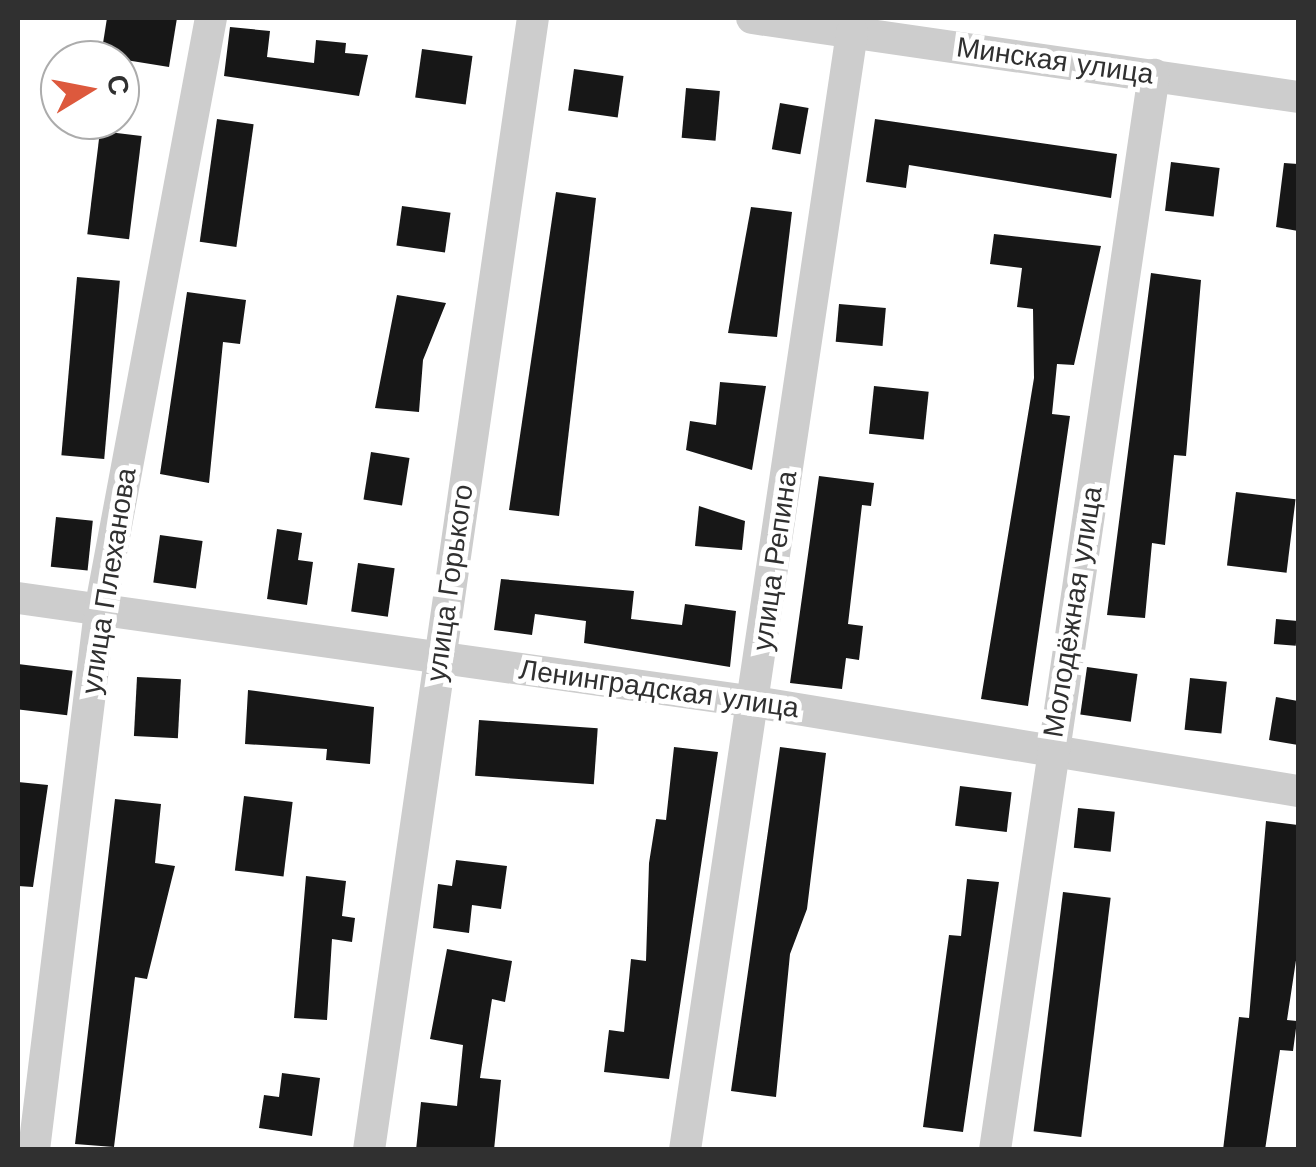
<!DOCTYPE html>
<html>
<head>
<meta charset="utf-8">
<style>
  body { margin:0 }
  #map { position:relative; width:1316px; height:1167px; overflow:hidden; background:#fff; font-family:"Work Sans",sans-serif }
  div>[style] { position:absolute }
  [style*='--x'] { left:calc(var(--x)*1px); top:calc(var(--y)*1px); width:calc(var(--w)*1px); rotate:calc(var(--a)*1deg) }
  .building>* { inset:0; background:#171717; transform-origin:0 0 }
  .street>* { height:32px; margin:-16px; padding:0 16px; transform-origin:16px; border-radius:16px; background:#cdcdcd }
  span { translate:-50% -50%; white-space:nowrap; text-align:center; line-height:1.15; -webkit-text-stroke:10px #fff; paint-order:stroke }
  .street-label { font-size:28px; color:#303030 }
  .frame { position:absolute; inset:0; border:20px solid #303030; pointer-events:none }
  .north { position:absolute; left:40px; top:40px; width:100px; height:100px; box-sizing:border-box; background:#fff; border:2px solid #acacac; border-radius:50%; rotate:80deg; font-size:28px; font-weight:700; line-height:40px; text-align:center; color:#303030 }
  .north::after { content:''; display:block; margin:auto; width:35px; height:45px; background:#dd593d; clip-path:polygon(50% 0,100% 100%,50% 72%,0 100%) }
</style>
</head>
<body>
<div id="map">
  <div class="building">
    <i style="clip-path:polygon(107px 18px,177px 18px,169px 67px,101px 56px)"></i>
    <i style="clip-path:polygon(230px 27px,270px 31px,267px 57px,314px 63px,316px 40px,346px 43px,345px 53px,368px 55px,359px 96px,224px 76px)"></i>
    <i style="left:422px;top:49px;width:51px;height:49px;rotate:8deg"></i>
    <i style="left:574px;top:69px;width:50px;height:42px;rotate:8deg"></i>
    <i style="left:686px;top:88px;width:34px;height:50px;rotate:5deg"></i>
    <i style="left:780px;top:103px;width:29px;height:47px;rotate:10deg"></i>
    <i style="left:217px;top:119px;width:37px;height:124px;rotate:8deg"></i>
    <i style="clip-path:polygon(875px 119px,1117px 154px,1111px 198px,909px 165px,906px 188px,866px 182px)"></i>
    <i style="left:100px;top:131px;width:42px;height:104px;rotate:7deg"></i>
    <i style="left:1171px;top:162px;width:49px;height:49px;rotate:7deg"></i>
    <i style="clip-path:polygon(1284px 163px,1298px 164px,1298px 231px,1276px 227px)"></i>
    <i style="clip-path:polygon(556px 192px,596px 198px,559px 516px,509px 510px)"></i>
    <i style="left:402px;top:206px;width:49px;height:40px;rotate:8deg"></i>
    <i style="clip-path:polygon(751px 207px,792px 212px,777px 337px,728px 333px)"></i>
    <i style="clip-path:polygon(994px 234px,1101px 246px,1074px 365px,1057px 364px,1052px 414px,1070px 416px,1028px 706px,981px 699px,1034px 378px,1033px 309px,1017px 307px,1022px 268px,990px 264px)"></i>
    <i style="clip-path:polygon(1151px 273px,1201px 280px,1186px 456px,1174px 455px,1165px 545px,1152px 543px,1145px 618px,1107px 615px)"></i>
    <i style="left:77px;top:277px;width:43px;height:179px;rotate:5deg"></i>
    <i style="clip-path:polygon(187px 292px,246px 300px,240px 344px,223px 342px,209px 483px,160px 474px)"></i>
    <i style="clip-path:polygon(397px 295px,446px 303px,423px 360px,419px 412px,375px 408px)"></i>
    <i style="left:839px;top:304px;width:47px;height:38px;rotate:5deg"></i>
    <i style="clip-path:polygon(720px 382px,766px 386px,752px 470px,686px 450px,690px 421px,716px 425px)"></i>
    <i style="left:874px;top:386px;width:55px;height:48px;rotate:6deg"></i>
    <i style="left:371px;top:452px;width:39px;height:48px;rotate:9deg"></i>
    <i style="clip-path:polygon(819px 476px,874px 483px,871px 506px,862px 505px,848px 624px,863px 626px,859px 660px,846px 658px,842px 689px,790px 683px)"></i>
    <i style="left:1236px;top:492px;width:60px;height:74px;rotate:7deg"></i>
    <i style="clip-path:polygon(699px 506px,745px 521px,742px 550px,695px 546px)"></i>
    <i style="left:56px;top:517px;width:37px;height:50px;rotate:6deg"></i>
    <i style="clip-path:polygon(277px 529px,302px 533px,298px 560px,313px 562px,307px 605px,267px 599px)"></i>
    <i style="left:160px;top:535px;width:43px;height:48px;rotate:8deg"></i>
    <i style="left:358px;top:563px;width:37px;height:49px;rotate:8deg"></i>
    <i style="clip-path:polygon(501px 579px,634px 591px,631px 619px,682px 625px,685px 604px,736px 611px,730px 667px,584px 643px,586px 621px,535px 614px,532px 635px,494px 630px)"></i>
    <i style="left:1276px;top:619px;width:22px;height:25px;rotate:5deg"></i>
    <i style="left:18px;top:664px;width:55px;height:45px;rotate:7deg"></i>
    <i style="left:1087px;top:667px;width:51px;height:48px;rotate:8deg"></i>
    <i style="left:137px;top:677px;width:44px;height:59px;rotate:3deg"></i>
    <i style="left:1190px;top:678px;width:37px;height:52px;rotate:6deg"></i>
    <i style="clip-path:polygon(248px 690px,374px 707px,370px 764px,326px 760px,327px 749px,245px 744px)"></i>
    <i style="clip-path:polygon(1276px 697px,1298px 701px,1298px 745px,1269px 740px)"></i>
    <i style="left:479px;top:720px;width:119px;height:56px;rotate:4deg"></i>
    <i style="clip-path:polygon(674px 747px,718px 752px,669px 1079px,604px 1072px,609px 1030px,624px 1032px,631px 959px,646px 961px,649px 863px,656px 819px,666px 820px)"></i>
    <i style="clip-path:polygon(780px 747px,826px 753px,807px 909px,790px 954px,776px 1097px,731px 1091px)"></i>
    <i style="clip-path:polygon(18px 782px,48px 785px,33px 887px,18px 886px)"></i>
    <i style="left:960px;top:786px;width:52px;height:40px;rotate:7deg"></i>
    <i style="left:244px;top:796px;width:49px;height:75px;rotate:7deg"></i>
    <i style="clip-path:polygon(115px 799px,161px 804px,155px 863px,175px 866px,147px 979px,135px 977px,114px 1147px,75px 1144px)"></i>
    <i style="left:1078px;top:808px;width:37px;height:40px;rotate:6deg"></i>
    <i style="clip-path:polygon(1266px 821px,1298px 825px,1298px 947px,1287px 1020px,1297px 1021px,1293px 1051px,1280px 1050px,1265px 1150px,1223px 1150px,1239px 1017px,1249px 1018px)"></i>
    <i style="clip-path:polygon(456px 860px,507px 866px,501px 909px,472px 905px,469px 933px,433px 928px,438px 884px,452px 886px)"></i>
    <i style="clip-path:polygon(306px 876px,346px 881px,342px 916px,355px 918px,352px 942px,332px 939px,327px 1020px,294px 1018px)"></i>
    <i style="clip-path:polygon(967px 879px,999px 882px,963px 1132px,923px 1127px,949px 935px,961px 936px)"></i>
    <i style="left:1063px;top:892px;width:48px;height:241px;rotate:7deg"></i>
    <i style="clip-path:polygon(447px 949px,512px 961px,505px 1002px,492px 999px,480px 1078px,501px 1080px,494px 1150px,416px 1150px,421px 1102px,457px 1106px,463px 1045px,430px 1039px)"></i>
    <i style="clip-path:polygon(282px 1073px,320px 1078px,312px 1136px,259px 1128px,264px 1095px,279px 1097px)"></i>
  </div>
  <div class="street">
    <i style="--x:752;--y:18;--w:552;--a:8.23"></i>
    <i style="--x:18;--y:598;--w:743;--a:8.04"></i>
    <i style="--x:754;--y:702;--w:551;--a:9.29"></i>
    <i style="--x:34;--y:1150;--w:543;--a:-83.02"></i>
    <i style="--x:100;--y:611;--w:603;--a:-79.4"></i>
    <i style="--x:369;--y:1150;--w:1144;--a:-81.76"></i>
    <i style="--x:685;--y:1150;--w:1130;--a:-81.5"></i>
    <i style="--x:995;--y:1150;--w:1087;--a:-81.59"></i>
  </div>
  <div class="street-label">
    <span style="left:1055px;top:61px;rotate:8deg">Минская улица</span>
    <span style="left:775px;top:561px;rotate:-82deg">улица Репина</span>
    <span style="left:109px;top:581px;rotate:-81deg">улица Плеханова</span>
    <span style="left:450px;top:583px;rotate:-82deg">улица Горького</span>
    <span style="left:1073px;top:612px;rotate:-81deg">Молодёжная улица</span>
    <span style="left:659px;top:689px;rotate:8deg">Ленинградская улица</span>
  </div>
  <div class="frame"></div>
  <div class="north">С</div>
</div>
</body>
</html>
